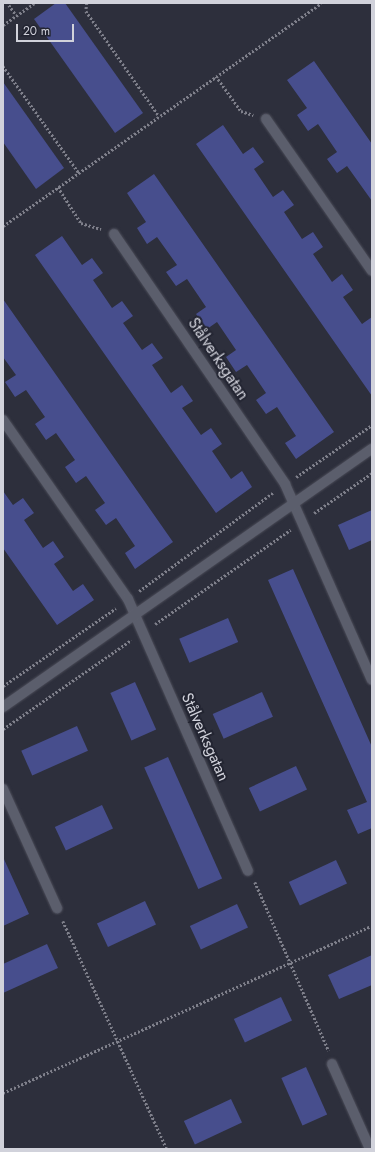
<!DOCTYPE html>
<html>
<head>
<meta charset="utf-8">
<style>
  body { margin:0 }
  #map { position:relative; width:375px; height:1152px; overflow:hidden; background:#2d2f3c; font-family:Jost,sans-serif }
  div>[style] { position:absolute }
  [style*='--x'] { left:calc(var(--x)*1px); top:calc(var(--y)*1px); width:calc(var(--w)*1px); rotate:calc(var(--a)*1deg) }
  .building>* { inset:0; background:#474e8d; transform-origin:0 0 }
  .path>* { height:2.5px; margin-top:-1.25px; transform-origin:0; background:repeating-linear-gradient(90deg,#7f808b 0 2px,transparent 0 4px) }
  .roads { filter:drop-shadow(0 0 1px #4a4b57) drop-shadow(0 0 1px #4a4b57) }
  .minor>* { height:10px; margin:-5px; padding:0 5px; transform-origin:5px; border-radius:5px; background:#5b5e6c }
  span { translate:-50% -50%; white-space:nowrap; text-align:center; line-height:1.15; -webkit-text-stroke:4px #232532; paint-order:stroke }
  .street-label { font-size:16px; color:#d1d2db }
  .frame { position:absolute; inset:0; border:4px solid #d1d2db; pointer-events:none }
  .scale { position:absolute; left:16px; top:24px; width:58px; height:18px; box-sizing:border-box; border:2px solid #d1d2db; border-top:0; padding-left:5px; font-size:12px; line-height:14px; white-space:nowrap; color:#d1d2db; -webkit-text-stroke:3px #232532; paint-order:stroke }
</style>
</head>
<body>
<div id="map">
  <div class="building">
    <i style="clip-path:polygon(56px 3px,65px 3px,143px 113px,115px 133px,34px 19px)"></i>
    <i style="clip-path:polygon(314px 61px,372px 144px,372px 201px,347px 166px,337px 173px,327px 159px,337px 152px,318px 124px,308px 131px,297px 115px,307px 108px,287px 80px)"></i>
    <i style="clip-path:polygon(3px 82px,64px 168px,36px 189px,3px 142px)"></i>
    <i style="clip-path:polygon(223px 125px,243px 154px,253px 147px,264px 162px,254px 169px,273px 197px,283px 190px,294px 205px,284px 212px,302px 239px,313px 232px,323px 247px,313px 254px,332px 282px,342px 274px,353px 290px,343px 297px,362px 324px,372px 317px,372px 396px,196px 144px)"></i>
    <i style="clip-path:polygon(154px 174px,334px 432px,296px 459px,285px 443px,296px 436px,277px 407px,266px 414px,256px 400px,266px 393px,247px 365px,236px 372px,226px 357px,236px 350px,217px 322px,207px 329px,196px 314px,206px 307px,187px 279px,176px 286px,166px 272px,177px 265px,157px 237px,147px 244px,137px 228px,146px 222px,127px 193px)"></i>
    <i style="clip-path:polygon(62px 236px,82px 265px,92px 258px,103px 273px,93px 280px,112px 308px,122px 301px,133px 316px,123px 323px,142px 350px,152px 343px,163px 358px,152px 365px,171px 393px,182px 385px,193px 401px,182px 408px,201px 435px,211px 428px,222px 444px,212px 451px,231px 479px,242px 471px,252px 487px,216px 513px,35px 255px)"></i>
    <i style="clip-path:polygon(3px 299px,173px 542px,135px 569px,125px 553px,135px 546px,116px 518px,106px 525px,95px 510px,105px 503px,86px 476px,76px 483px,65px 467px,75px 460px,56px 433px,46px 440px,35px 424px,45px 417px,26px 390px,15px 397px,5px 382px,16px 375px,3px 357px)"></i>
    <i style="clip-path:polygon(3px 491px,13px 505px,23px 498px,34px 513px,24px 520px,43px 548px,53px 541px,64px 557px,54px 564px,73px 591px,83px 584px,94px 600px,57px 625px,3px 548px)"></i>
    <i style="clip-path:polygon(372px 510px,372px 540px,349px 550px,338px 525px)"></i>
    <i style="clip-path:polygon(293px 569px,372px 747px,372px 828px,358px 834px,347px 810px,367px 802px,268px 580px)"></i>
    <i style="left:228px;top:618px;width:26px;height:53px;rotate:67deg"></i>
    <i style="left:135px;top:682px;width:52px;height:27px;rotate:66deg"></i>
    <i style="left:262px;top:692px;width:27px;height:54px;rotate:66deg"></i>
    <i style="left:77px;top:726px;width:27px;height:61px;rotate:66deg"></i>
    <i style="left:168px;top:757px;width:133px;height:26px;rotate:66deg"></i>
    <i style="left:296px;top:766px;width:26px;height:52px;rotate:65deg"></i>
    <i style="left:102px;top:805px;width:26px;height:52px;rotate:65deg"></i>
    <i style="clip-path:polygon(3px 857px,29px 914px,3px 926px)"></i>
    <i style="left:336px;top:860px;width:26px;height:52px;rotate:65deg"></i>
    <i style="left:145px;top:901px;width:26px;height:53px;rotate:65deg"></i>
    <i style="left:237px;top:904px;width:26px;height:52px;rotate:65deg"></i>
    <i style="clip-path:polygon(47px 944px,58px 968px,3px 993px,3px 964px)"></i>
    <i style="clip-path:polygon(372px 955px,372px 985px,339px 999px,328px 975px)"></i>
    <i style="left:281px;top:997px;width:26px;height:52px;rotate:65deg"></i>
    <i style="left:306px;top:1067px;width:52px;height:27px;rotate:66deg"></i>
    <i style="left:231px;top:1099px;width:26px;height:52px;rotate:65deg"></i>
  </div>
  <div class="path">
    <i style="--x:87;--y:3;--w:8;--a:97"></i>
    <i style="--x:86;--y:11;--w:128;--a:55.2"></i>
    <i style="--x:9;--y:5;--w:12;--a:55"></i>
    <i style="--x:3;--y:25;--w:38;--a:-35"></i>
    <i style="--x:3;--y:66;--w:131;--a:54.6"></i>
    <i style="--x:216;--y:76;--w:43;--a:54.5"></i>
    <i style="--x:241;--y:111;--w:13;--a:18"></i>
    <i style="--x:58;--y:187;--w:43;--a:57.4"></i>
    <i style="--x:81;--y:223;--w:21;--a:17"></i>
    <i style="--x:3;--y:226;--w:388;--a:-35"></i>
    <i style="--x:296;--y:477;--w:92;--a:-34.4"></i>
    <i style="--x:314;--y:513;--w:70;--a:-34.6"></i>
    <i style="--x:139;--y:591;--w:167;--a:-36.3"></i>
    <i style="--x:155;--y:624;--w:165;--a:-34.8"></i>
    <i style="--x:3;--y:686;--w:137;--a:-34.6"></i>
    <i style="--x:3;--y:729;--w:156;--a:-34.8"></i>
    <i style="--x:255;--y:882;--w:184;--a:66.4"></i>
    <i style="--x:63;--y:921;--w:251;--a:65.5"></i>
    <i style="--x:3;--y:1093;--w:405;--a:-24.4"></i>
  </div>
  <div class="roads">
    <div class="minor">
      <i style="--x:266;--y:119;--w:185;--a:55.1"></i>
      <i style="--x:114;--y:234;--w:303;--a:55.6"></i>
      <i style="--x:285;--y:484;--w:214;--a:66.1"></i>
      <i style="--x:3;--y:420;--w:218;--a:55.1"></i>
      <i style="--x:128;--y:599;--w:297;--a:66.2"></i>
      <i style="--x:3;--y:707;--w:450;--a:-35"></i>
      <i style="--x:3;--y:789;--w:131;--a:65.6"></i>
      <i style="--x:332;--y:1064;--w:93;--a:65.9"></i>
    </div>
  </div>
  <div class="street-label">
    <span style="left:218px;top:359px;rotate:56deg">Stålverksgatan</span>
    <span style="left:205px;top:737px;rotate:66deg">Stålverksgatan</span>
  </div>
  <div class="frame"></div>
  <div class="scale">20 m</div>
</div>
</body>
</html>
